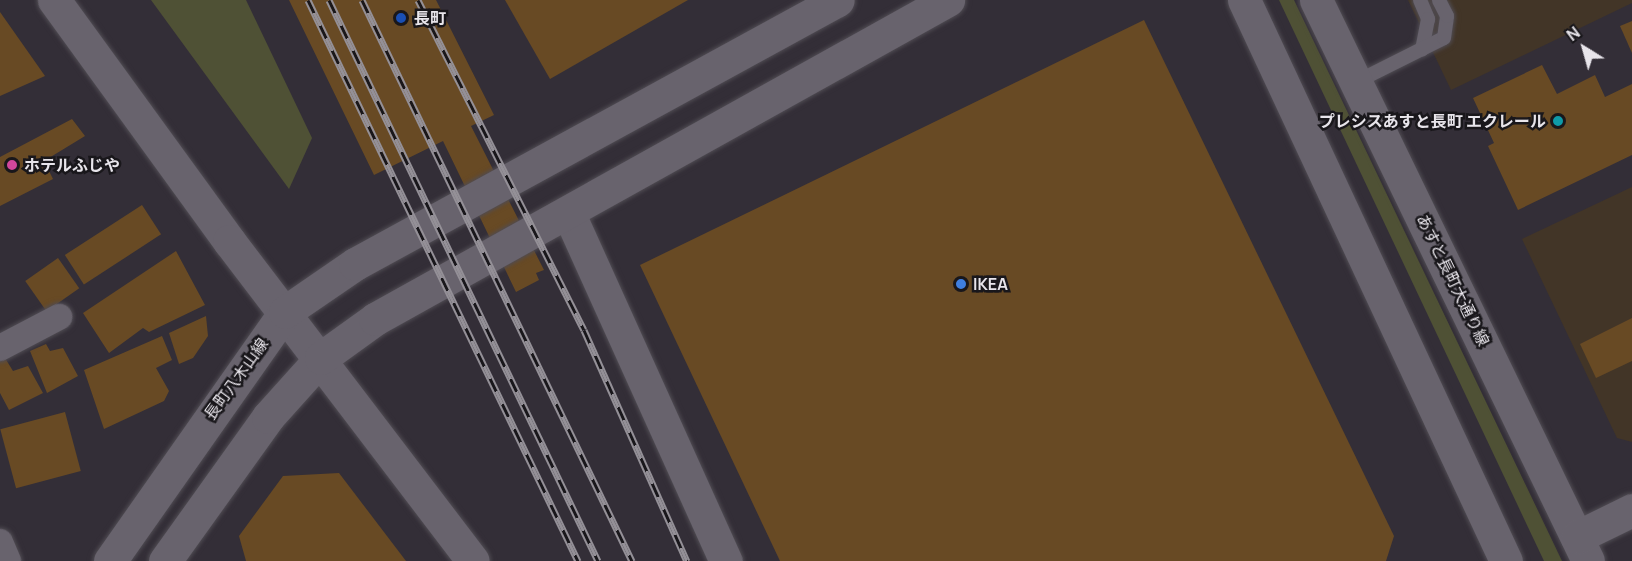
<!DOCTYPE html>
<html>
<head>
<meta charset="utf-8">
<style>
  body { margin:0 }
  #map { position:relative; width:1632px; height:561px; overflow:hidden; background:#332e37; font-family:Manrope,"Noto Sans JP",sans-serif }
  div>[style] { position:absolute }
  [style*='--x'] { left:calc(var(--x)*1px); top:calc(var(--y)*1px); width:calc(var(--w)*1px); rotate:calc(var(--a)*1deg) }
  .commercial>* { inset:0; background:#423527 }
  .green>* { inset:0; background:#4f5135 }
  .building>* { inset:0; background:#684a24; transform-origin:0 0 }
  .roads { filter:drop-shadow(0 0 2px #504c53) drop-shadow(0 0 2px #504c53) }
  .lane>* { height:14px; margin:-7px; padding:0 7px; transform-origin:7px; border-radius:7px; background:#68636d }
  .street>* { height:26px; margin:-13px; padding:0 13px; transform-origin:13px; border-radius:13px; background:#68636d }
  .secondary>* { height:33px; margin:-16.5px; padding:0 16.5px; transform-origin:16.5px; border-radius:16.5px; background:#68636d }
  .rail>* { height:7px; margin-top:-3.5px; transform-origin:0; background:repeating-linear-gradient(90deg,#19171b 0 14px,#949097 0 28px); box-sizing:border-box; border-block:2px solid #949097 }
  .dots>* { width:16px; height:16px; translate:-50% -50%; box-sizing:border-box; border:3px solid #19171b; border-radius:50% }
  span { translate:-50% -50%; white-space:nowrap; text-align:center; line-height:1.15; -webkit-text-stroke:5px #19171b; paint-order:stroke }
  .poi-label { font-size:16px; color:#e8e5eb; font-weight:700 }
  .left { translate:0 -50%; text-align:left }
  .right { translate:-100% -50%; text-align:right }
  .street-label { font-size:16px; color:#e8e5eb }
  .north { position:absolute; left:1554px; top:18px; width:60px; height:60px; -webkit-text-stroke:4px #19171b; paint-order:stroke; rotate:323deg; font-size:16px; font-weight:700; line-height:24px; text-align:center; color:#e8e5eb }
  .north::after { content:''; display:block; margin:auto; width:21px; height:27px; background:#e8e5eb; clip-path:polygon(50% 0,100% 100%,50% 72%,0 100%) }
</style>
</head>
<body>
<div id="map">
  <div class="commercial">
    <i style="clip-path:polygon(1408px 0,1632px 0,1632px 3px,1451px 90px)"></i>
    <i style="clip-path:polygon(1632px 187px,1632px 442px,1617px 438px,1522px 239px)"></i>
  </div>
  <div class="green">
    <i style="clip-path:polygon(151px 0,246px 0,312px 138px,289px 189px)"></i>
    <i style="clip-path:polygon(1279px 0,1294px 0,1562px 561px,1544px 561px)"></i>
  </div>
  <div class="building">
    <i style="clip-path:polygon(289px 0,436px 0,494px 115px,471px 126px,544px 270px,536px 273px,539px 280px,516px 292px,443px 141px,374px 175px)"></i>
    <i style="clip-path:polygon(505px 0,688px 0,550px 79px)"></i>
    <i style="clip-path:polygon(0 12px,45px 76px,0 96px)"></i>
    <i style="clip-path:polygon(1144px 20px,1394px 536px,1386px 561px,780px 561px,640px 265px)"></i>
    <i style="clip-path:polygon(1632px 21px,1632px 53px,1620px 26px)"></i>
    <i style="clip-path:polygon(1542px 65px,1557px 94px,1595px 75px,1605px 97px,1632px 84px,1632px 155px,1518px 210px,1488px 146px,1494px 143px,1473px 98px)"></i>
    <i style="clip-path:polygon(72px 119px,85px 136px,44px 161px,53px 179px,0 206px,0 157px)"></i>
    <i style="left:142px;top:205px;width:35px;height:92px;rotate:57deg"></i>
    <i style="clip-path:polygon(176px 251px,205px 305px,149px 332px,143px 328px,109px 353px,83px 313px)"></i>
    <i style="left:58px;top:258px;width:37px;height:40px;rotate:55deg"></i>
    <i style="clip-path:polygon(206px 316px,208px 336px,193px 358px,179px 364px,169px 333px)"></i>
    <i style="clip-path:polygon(1632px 318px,1632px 361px,1596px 378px,1580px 344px)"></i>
    <i style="clip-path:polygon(162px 336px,172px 360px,156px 368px,169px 391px,164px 401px,104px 429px,84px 370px)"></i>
    <i style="clip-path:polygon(46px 344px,50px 351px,63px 348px,78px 376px,47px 393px,30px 351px)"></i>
    <i style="clip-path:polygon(5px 358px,13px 371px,28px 366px,43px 393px,9px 410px,0 393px,0 361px)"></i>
    <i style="left:65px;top:412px;width:61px;height:67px;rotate:75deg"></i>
    <i style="clip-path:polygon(339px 473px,406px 561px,246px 561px,239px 536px,283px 476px)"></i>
  </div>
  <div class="roads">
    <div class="lane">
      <i style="--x:1420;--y:0;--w:21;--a:67"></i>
      <i style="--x:1428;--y:19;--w:31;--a:101"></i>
      <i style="--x:1356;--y:82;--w:98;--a:-26.6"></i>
      <i style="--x:1444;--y:38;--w:22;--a:-82"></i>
      <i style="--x:1447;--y:16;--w:18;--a:-117"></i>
    </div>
    <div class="street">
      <i style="--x:0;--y:348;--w:67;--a:-27.7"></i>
      <i style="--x:0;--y:542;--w:21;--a:67"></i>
    </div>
    <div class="secondary">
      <i style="--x:54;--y:0;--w:298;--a:54"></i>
      <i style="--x:229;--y:241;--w:402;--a:52.7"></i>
      <i style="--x:1244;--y:0;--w:619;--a:64.97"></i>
      <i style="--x:1316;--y:0;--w:623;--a:64.13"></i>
      <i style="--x:569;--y:214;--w:381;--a:65.7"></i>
      <i style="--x:1577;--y:537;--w:61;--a:-26.1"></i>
      <i style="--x:110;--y:561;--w:304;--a:-54.9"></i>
      <i style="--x:285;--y:312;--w:85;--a:-34.4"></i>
      <i style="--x:355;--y:264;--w:550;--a:-28.66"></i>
      <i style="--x:165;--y:561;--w:177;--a:-54.4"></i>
      <i style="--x:268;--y:417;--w:79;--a:-48.1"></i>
      <i style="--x:321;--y:358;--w:67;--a:-35.8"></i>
      <i style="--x:375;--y:319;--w:656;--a:-29.11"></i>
    </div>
  </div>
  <div class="rail">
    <i style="--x:308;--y:0;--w:623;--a:64.3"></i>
    <i style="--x:329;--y:0;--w:622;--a:64.38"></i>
    <i style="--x:362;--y:0;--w:623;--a:64.3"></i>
    <i style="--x:418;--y:0;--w:369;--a:63.3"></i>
    <i style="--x:584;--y:330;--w:253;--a:66"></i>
  </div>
  <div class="dots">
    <i style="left:401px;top:18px;background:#1a4fb4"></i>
    <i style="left:1558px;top:121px;background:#0f9aa8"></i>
    <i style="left:12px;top:165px;background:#d1479c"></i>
    <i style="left:961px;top:284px;background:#3f7fe0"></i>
  </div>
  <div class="poi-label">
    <span class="left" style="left:414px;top:18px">長町</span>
    <span class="right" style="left:1546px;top:121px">プレシスあすと長町 エクレール</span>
    <span class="left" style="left:24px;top:165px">ホテルふじや</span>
    <span class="left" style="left:973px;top:284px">IKEA</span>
  </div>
  <div class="street-label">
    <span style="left:1453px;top:280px;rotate:64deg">あすと長町大通り線</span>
    <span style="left:236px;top:379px;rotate:-54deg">長町八木山線</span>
  </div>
  <div class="north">N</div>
</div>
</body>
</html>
